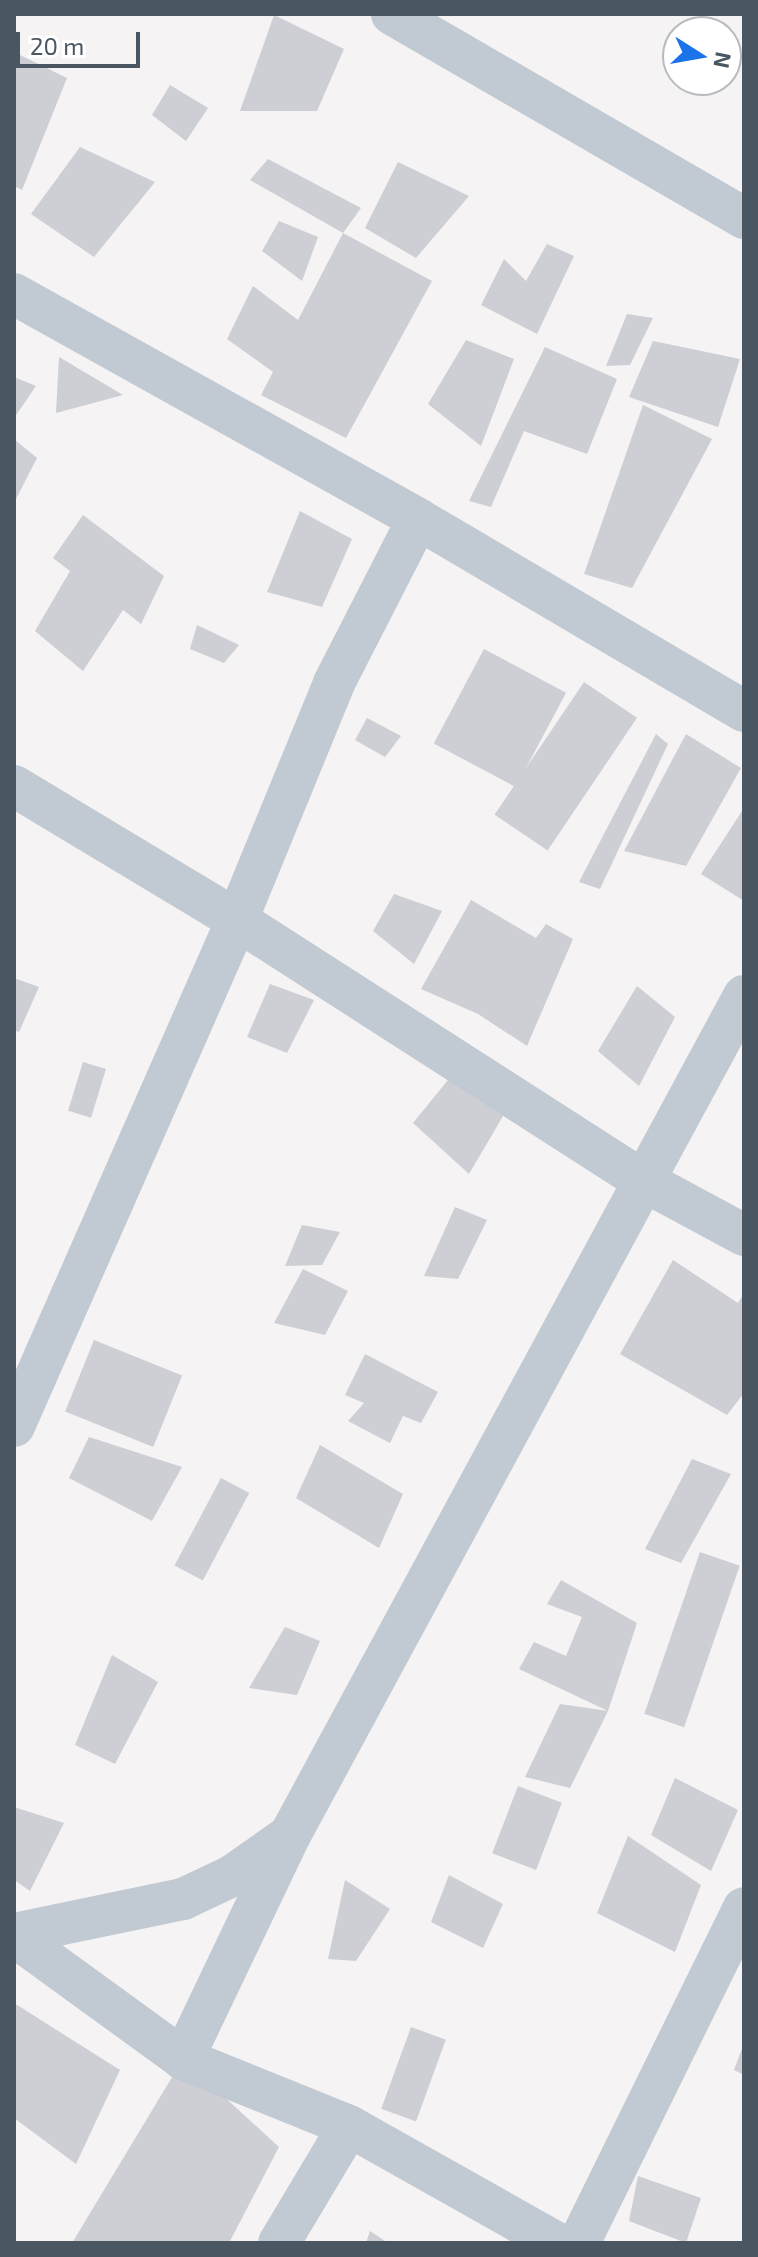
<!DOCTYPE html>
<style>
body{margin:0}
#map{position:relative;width:758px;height:2257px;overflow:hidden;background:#f5f3f3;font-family:"Exo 2",sans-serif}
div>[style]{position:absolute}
.building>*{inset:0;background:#cdcfd5;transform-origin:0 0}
.street>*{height:42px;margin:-21px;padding:0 21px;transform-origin:21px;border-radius:21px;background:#c1cad2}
span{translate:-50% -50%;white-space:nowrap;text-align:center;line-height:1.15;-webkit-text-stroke:6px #fff;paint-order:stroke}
.frame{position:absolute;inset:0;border:16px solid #4a5661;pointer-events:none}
.north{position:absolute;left:662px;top:16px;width:80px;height:80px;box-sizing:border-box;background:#fff;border:2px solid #b7bbc0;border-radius:50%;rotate:101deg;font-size:22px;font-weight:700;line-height:32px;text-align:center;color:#4a5661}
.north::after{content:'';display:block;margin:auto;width:28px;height:36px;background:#1a73e8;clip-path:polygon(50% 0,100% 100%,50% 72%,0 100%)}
.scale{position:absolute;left:16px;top:32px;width:124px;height:36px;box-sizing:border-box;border:4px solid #4a5661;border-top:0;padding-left:10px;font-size:24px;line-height:28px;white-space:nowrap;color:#4a5661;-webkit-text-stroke:6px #fff;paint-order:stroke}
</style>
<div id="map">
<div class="building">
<i style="clip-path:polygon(274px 15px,344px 49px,317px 111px,240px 111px)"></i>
<i style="clip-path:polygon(14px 52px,67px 78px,22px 190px,14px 186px)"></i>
<i style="clip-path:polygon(170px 85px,208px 108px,186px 141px,152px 115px)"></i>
<i style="clip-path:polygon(80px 147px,155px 182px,94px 257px,31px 214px)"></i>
<i style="clip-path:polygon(268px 159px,361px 208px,343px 233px,250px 180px)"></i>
<i style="clip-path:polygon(398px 162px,469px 196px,416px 258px,365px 228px)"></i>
<i style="clip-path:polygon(279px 221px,318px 237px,302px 281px,262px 251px)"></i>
<i style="clip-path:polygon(343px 233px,432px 281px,346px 438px,261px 395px,273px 372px,227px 339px,253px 286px,298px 320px)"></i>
<i style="clip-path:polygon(547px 244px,574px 256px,537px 334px,481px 305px,504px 259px,526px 281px)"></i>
<i style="clip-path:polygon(627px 314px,653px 318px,630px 365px,606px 366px)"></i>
<i style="clip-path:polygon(466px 340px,514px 359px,481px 446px,428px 404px)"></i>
<i style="clip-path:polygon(653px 341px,740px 359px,718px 427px,629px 397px)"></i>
<i style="clip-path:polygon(545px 347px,617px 379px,587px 454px,524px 431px,491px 507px,469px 501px)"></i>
<i style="clip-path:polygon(59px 357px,123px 395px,56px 413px)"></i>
<i style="clip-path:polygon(14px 377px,36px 386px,14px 418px)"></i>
<i style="clip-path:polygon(643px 405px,712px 439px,632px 588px,584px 574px)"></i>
<i style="clip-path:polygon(14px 439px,37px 458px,14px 503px)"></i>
<i style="clip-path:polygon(300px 511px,352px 539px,322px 607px,267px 592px)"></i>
<i style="clip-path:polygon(83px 515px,164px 576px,141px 624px,123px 610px,83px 671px,35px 631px,70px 571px,53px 558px)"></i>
<i style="clip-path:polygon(197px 625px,239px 645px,224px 663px,190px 649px)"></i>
<i style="left:484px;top:649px;width:93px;height:107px;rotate:28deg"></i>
<i style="left:584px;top:682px;width:64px;height:160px;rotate:34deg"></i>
<i style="clip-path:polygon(367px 718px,401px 736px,385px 757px,355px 740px)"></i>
<i style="clip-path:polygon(656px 734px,668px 744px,600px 889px,579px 882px)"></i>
<i style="clip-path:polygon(686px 734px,741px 768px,686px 866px,624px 851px)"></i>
<i style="clip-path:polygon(744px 808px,744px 901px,701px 874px)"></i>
<i style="clip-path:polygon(394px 894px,442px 911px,414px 964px,373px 931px)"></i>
<i style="clip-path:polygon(471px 900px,536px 938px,546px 924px,573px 939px,527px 1046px,478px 1014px,421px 989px)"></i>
<i style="clip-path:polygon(14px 978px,39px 987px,19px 1032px,14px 1030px)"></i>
<i style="clip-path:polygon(270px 984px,314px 1000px,287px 1053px,247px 1037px)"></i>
<i style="clip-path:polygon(637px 986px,675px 1017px,639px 1086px,598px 1051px)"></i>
<i style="left:83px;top:1062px;width:24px;height:51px;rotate:17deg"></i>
<i style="clip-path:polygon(452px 1075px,506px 1111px,469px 1174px,413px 1123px)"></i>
<i style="clip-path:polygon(455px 1207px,487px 1220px,458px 1279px,424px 1276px)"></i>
<i style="clip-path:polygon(302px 1225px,340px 1232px,322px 1265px,285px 1266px)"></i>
<i style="clip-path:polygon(673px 1260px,738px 1303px,744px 1293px,744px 1393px,727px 1415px,620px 1354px)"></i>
<i style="clip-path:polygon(303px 1269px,348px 1291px,325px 1335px,274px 1323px)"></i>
<i style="left:94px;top:1340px;width:95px;height:77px;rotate:22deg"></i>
<i style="clip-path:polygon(365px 1354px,438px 1392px,421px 1423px,403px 1416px,390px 1443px,348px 1421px,364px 1403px,345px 1395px)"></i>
<i style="clip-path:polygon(89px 1437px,182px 1467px,152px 1521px,69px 1478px)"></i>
<i style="clip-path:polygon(320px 1445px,403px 1494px,379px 1548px,296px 1498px)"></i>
<i style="clip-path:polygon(692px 1459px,731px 1474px,681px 1563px,645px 1549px)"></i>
<i style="left:221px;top:1478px;width:32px;height:99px;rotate:28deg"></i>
<i style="left:700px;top:1552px;width:42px;height:171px;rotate:19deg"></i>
<i style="clip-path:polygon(561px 1580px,637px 1623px,608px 1711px,570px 1788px,525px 1777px,560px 1704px,608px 1711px,519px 1669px,534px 1642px,566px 1656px,582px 1617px,547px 1604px)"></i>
<i style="clip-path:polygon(285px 1627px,320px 1641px,297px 1695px,249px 1688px)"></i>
<i style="clip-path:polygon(112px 1655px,158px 1682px,115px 1764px,75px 1745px)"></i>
<i style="clip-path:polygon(675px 1778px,738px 1810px,711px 1871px,651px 1835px)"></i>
<i style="left:518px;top:1786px;width:47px;height:72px;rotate:21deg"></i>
<i style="clip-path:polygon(14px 1807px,64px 1823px,30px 1891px,14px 1880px)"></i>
<i style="clip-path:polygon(628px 1836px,701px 1885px,675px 1952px,597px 1913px)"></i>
<i style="clip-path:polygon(449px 1875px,503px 1904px,483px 1948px,431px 1922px)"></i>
<i style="clip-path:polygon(345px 1880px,390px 1909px,356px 1961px,328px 1959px)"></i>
<i style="clip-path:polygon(14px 2003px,120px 2070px,76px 2164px,14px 2118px)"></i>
<i style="left:411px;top:2027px;width:37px;height:87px;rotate:20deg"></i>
<i style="clip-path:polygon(744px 2043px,744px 2075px,734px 2070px)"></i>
<i style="clip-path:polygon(183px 2059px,279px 2147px,229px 2243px,72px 2243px)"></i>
<i style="clip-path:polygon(638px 2176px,701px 2198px,686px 2243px,629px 2221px)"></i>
<i style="clip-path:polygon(370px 2231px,388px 2243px,366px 2243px)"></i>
</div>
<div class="street">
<i style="left:392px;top:14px;width:407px;rotate:30.1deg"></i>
<i style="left:14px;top:294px;width:462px;rotate:29.1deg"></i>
<i style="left:418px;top:519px;width:378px;rotate:30.5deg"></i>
<i style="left:14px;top:786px;width:260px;rotate:31deg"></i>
<i style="left:237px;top:920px;width:481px;rotate:32.7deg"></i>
<i style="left:642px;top:1180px;width:116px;rotate:28.3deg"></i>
<i style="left:14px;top:1426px;width:553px;rotate:-66.22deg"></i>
<i style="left:237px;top:920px;width:256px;rotate:-67.7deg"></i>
<i style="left:334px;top:683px;width:184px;rotate:-62.9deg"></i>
<i style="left:14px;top:1934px;width:173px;rotate:-11.7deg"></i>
<i style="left:183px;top:1899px;width:54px;rotate:-25.1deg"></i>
<i style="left:232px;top:1876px;width:66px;rotate:-35.1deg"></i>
<i style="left:14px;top:1936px;width:209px;rotate:36deg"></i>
<i style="left:183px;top:2059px;width:179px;rotate:22deg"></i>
<i style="left:349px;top:2126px;width:239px;rotate:29.4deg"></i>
<i style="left:183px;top:2059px;width:248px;rotate:-64.5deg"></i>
<i style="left:290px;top:1835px;width:954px;rotate:-61.58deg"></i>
<i style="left:279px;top:2243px;width:136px;rotate:-59.1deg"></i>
<i style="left:579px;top:2243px;width:373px;rotate:-63.8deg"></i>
</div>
<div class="frame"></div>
<div class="north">N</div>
<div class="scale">20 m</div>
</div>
